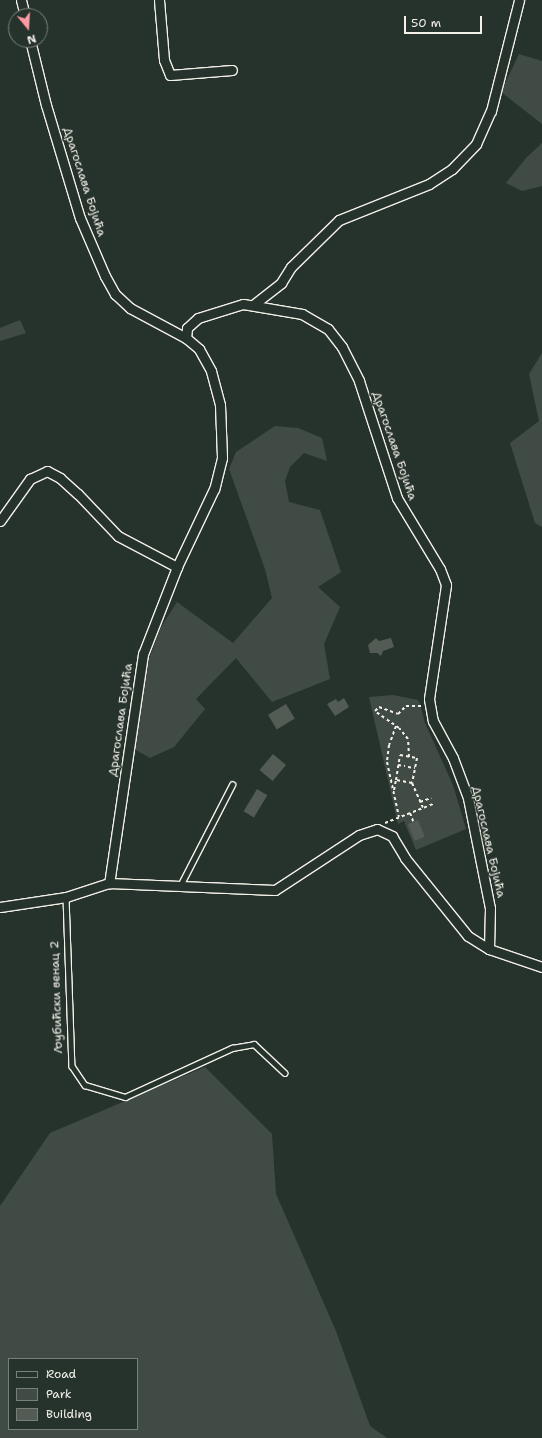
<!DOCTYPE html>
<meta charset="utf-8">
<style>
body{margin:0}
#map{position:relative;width:542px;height:1438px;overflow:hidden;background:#26332d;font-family:"Shantell Sans",sans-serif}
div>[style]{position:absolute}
.green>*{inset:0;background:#414b45}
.building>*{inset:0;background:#525c55;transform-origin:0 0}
.path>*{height:2px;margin-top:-1px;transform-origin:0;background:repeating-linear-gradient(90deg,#f4f1e8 0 3px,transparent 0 6px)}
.roads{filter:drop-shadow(1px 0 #f4f1e8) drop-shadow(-1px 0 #f4f1e8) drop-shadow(0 1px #f4f1e8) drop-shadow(0 -1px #f4f1e8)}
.lane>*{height:4.5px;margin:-2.25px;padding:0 2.25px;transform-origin:2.25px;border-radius:2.25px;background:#26332d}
.street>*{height:9px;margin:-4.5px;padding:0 4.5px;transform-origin:4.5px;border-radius:4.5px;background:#26332d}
span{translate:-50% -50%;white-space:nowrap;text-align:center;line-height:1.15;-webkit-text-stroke:3.5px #26332d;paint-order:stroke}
.street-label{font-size:12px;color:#f4f1e8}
.legend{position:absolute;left:8px;top:1358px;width:130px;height:72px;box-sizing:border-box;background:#26332d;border:1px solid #787f78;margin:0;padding:5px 7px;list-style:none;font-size:12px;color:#f4f1e8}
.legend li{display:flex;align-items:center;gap:8px;height:20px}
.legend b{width:20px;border:1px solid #787f78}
.north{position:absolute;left:8px;top:8px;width:40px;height:40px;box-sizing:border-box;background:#26332d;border:1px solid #787f78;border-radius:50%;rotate:162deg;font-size:11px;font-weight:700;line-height:16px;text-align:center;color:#f4f1e8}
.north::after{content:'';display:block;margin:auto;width:14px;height:18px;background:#ff9aa2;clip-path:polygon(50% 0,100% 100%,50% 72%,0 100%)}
.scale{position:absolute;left:404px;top:16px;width:78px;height:18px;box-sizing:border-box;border:2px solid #f4f1e8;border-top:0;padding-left:5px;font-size:12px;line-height:14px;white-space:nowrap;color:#f4f1e8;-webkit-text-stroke:3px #26332d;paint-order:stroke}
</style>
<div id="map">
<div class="green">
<i style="clip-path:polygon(519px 54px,542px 61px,542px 124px,501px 92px)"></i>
<i style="clip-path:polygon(542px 143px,542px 186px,522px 191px,506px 183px,526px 158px)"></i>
<i style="clip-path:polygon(20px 320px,26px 333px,0 341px,0 328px)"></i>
<i style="clip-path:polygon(542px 353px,542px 527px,535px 523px,510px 443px,539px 421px,529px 374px)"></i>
<i style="clip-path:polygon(275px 426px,298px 428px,322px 438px,327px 461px,304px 453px,290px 467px,285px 481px,289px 502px,320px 510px,341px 572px,318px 587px,340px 607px,324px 644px,330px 679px,272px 702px,236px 658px,196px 699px,205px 709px,174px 747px,150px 758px,134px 749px,149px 659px,161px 627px,177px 602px,233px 643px,272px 598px,265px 569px,229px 469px,236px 452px)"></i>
<i style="clip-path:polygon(393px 695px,418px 700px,420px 704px,425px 723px,453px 785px,466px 829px,416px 850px,404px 821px,398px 824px,369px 697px)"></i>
<i style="clip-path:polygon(evenodd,205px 1067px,272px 1134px,276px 1194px,336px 1331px,370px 1426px,387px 1438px,0 1438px,0 1206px,50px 1133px,205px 1067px,9px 1359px,137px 1359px,137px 1429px,9px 1429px,9px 1359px)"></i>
</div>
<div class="building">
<i style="clip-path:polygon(376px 638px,379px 641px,391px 638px,394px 647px,383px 651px,381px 656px,377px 653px,370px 653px,368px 645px)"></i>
<i style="clip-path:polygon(344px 698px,349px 707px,335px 716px,327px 704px,336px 699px,338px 702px)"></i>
<i style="left:286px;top:704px;width:17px;height:21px;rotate:59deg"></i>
<i style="left:273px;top:754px;width:17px;height:21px;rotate:40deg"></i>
<i style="left:257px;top:789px;width:12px;height:26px;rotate:31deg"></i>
<i style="left:418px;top:820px;width:18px;height:11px;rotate:68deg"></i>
</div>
<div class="path">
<i style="left:396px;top:726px;width:20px;rotate:110deg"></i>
<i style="left:389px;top:745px;width:17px;rotate:97deg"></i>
<i style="left:387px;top:762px;width:56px;rotate:77.7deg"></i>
<i style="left:409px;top:757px;width:18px;rotate:-93deg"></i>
<i style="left:408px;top:739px;width:14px;rotate:-129deg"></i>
<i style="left:399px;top:728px;width:29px;rotate:-145deg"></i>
<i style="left:375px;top:711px;width:6px;rotate:-45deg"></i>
<i style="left:379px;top:707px;width:20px;rotate:20deg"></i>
<i style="left:398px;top:714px;width:11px;rotate:-45deg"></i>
<i style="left:406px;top:706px;width:15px"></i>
<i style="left:398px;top:765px;width:7px;rotate:8deg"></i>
<i style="left:408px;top:767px;width:7px;rotate:8deg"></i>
<i style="left:412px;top:783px;width:16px;rotate:-169deg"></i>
<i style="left:396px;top:780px;width:25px;rotate:-81deg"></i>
<i style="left:400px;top:755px;width:17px;rotate:10deg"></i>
<i style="left:417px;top:758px;width:25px;rotate:101deg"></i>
<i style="left:412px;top:783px;width:27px;rotate:66deg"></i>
<i style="left:394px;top:790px;width:10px;rotate:-79deg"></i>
<i style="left:420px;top:802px;width:12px;rotate:-20deg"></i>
<i style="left:410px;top:813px;width:9px;rotate:69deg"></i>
<i style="left:385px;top:823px;width:52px;rotate:-21.6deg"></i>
</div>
<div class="roads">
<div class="lane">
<i style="left:180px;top:886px;width:114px;rotate:-62.8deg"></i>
<i style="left:66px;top:897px;width:169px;rotate:88deg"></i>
<i style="left:72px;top:1066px;width:23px;rotate:56deg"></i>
<i style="left:85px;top:1085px;width:42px;rotate:16.7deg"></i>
<i style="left:125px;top:1097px;width:118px;rotate:-24.6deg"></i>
<i style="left:232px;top:1048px;width:22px;rotate:-10deg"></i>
<i style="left:254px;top:1044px;width:42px;rotate:43.1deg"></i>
</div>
<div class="street">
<i style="left:21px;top:0;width:16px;rotate:76deg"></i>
<i style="left:159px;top:0;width:60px;rotate:85.2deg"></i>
<i style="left:164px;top:60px;width:16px;rotate:68deg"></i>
<i style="left:170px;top:75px;width:62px;rotate:-4.6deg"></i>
<i style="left:30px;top:40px;width:67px;rotate:76.2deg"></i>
<i style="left:46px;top:105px;width:118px;rotate:73.3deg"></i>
<i style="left:80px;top:218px;width:63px;rotate:66.7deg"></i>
<i style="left:105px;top:276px;width:21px;rotate:61deg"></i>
<i style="left:115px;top:294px;width:21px;rotate:43deg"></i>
<i style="left:130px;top:308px;width:64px;rotate:28.2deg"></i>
<i style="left:186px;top:338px;width:17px;rotate:40deg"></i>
<i style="left:199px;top:349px;width:25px;rotate:61deg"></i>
<i style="left:211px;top:371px;width:35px;rotate:75deg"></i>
<i style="left:220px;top:405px;width:53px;rotate:87.8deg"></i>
<i style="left:222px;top:458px;width:32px;rotate:104deg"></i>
<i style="left:214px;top:489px;width:86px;rotate:115.4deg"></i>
<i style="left:177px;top:567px;width:93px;rotate:111.3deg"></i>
<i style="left:143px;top:654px;width:232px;rotate:98.4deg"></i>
<i style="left:253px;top:305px;width:36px;rotate:-38deg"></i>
<i style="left:281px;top:283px;width:19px;rotate:-58deg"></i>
<i style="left:291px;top:267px;width:67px;rotate:-44.4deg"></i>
<i style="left:339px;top:220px;width:97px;rotate:-21.8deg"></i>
<i style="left:429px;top:184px;width:27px;rotate:-33deg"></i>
<i style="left:452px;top:169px;width:35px;rotate:-46deg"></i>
<i style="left:476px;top:144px;width:36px;rotate:-66deg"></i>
<i style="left:491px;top:111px;width:114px;rotate:-75.8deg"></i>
<i style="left:186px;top:338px;width:10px;rotate:-84deg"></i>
<i style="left:187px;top:328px;width:15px;rotate:-42deg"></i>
<i style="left:198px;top:318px;width:47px;rotate:-17.3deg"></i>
<i style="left:243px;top:304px;width:60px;rotate:9.6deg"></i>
<i style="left:302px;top:314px;width:30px;rotate:30deg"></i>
<i style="left:328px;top:329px;width:23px;rotate:52deg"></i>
<i style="left:342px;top:347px;width:38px;rotate:63deg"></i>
<i style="left:359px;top:381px;width:123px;rotate:72deg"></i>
<i style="left:397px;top:498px;width:83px;rotate:58.8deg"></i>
<i style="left:440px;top:569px;width:17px;rotate:69deg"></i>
<i style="left:446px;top:585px;width:115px;rotate:98.5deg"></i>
<i style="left:429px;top:699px;width:22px;rotate:80deg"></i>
<i style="left:433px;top:721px;width:42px;rotate:61.6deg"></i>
<i style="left:453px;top:758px;width:43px;rotate:69.4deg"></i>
<i style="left:468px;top:798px;width:112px;rotate:78.7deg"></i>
<i style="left:490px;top:908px;width:41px;rotate:91.4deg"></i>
<i style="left:0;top:521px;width:52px;rotate:-54.5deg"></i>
<i style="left:30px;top:479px;width:19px;rotate:-25deg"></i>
<i style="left:47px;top:471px;width:15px;rotate:28deg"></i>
<i style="left:60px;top:478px;width:24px;rotate:42deg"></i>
<i style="left:78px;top:494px;width:58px;rotate:46.4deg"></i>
<i style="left:118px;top:536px;width:67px;rotate:27.7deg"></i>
<i style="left:0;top:907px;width:67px;rotate:-8.6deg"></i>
<i style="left:66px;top:897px;width:45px;rotate:-18deg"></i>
<i style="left:109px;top:883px;width:166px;rotate:2.4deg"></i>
<i style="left:275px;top:890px;width:100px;rotate:-33.2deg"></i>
<i style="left:359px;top:835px;width:19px;rotate:-18deg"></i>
<i style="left:377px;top:829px;width:17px;rotate:25deg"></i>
<i style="left:392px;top:836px;width:26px;rotate:59deg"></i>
<i style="left:405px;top:858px;width:100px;rotate:51.1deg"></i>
<i style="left:468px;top:936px;width:25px;rotate:32deg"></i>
<i style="left:489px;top:949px;width:56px;rotate:18.8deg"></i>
</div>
</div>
<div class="street-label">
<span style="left:84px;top:182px;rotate:72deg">Драгослава Бојића</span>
<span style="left:394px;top:446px;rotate:71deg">Драгослава Бојића</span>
<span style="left:121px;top:720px;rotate:-82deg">Драгослава Бојића</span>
<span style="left:488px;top:842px;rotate:77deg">Драгослава Бојића</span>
<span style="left:57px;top:997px;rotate:-92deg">Љубићски венац 2</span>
</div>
<ul class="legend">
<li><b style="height:5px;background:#26332d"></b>Road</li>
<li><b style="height:11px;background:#414b45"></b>Park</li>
<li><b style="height:11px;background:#525c55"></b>Building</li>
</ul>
<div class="north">N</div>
<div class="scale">50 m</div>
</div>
